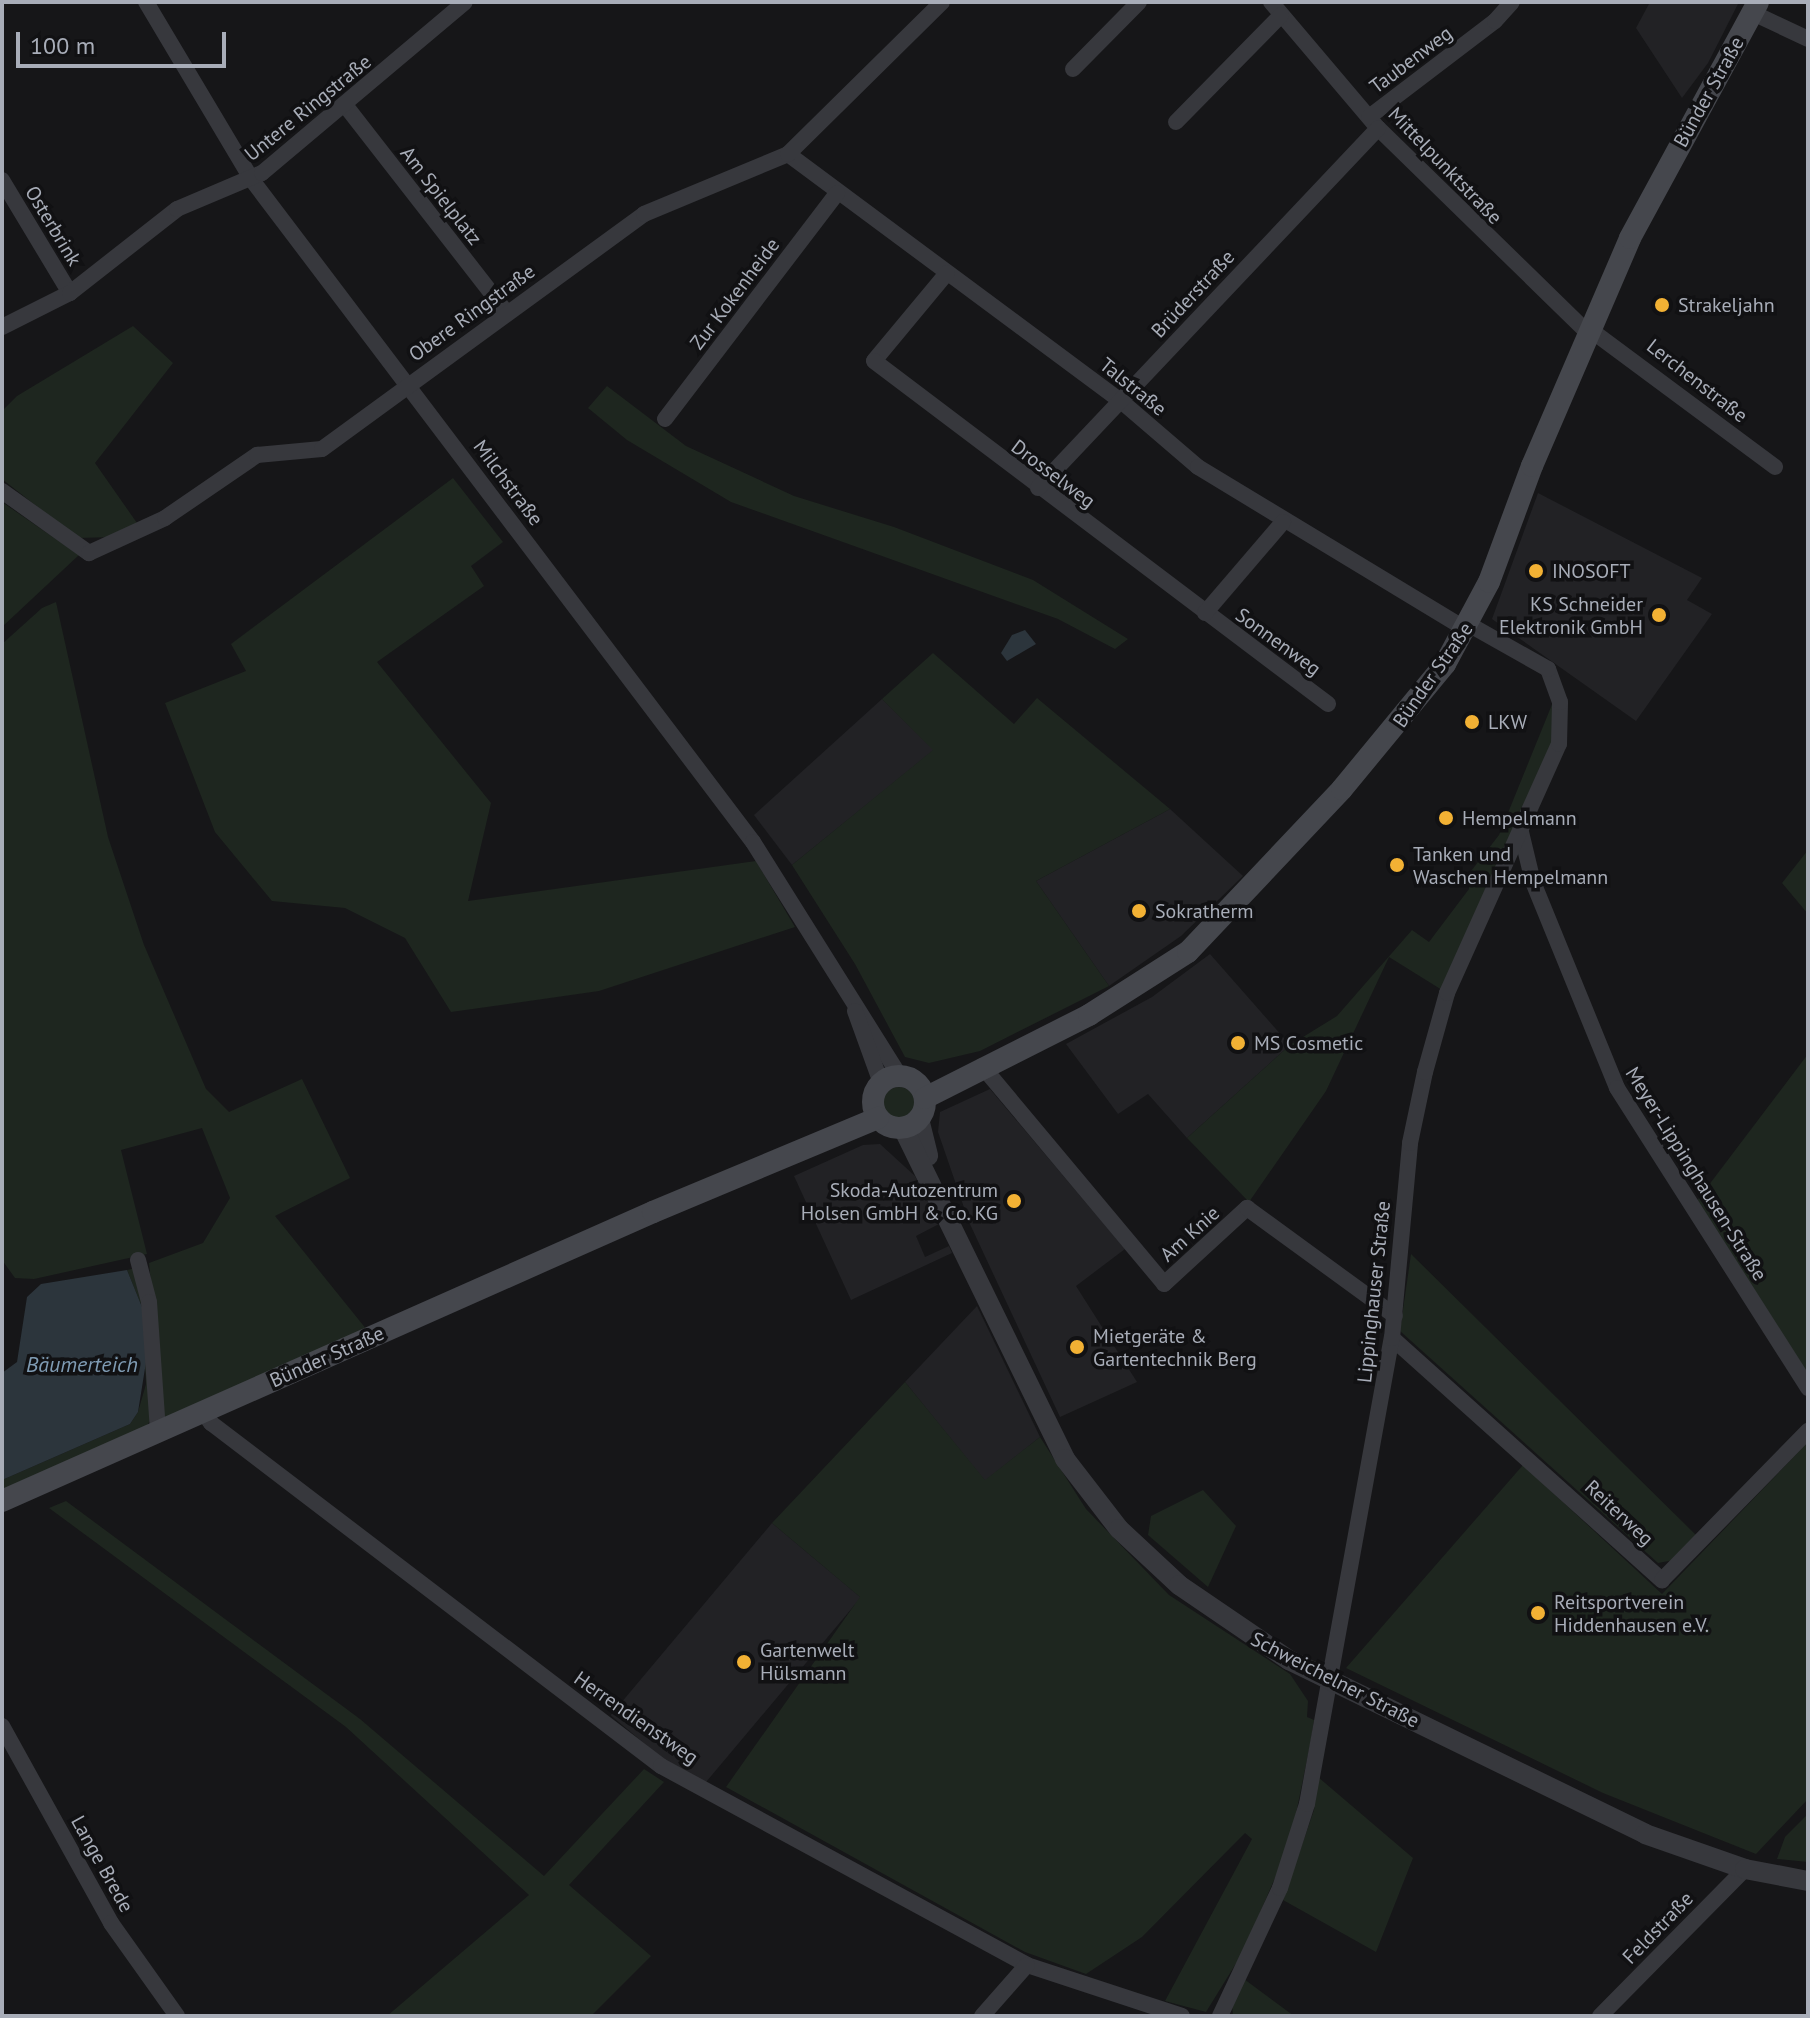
<!DOCTYPE html>
<meta charset="utf-8">
<style>
body{margin:0}
#map{position:relative;width:1810px;height:2018px;overflow:hidden;background:#161618;font-family:"PT Sans",sans-serif}
div>[style]{position:absolute}
.built>*{inset:0;background:#222225;transform-origin:0 0}
.green>*{inset:0;background:#1e261f}
.round{border-radius:50%}
.water>*{inset:0;background:#2c353c}
.minor>*{height:16px;margin:-8px;padding:0 8px;transform-origin:8px;border-radius:8px;background:#37383d}
.tertiary>*{height:20px;margin:-10px;padding:0 10px;transform-origin:10px;border-radius:10px;background:#37383d}
.secondary>*{height:22px;margin:-11px;padding:0 11px;transform-origin:11px;border-radius:11px;background:#45474d}
.secondary>.ring{margin:-11px;padding:0;box-sizing:content-box;background:none;border:22px solid #45474d;border-radius:50%}
.dots>*{width:22px;height:22px;translate:-50% -50%;box-sizing:border-box;border:4px solid #111113;border-radius:50%}
span{translate:-50% -50%;white-space:nowrap;text-align:center;line-height:1.15;-webkit-text-stroke:7px #111113;paint-order:stroke}
.street-label{font-size:20px;color:#a8adb8}
.poi-label{font-size:20px;color:#a8adb8}
.left{translate:0 -50%;text-align:left}
.right{translate:-100% -50%;text-align:right}
.water-label{font-size:22px;color:#7f9bb3;font-style:italic}
.frame{position:absolute;inset:0;border:4px solid #a8adb8;pointer-events:none}
.scale{position:absolute;left:16px;top:32px;width:210px;height:36px;box-sizing:border-box;border:4px solid #a8adb8;border-top:0;padding-left:10px;font-size:24px;line-height:28px;white-space:nowrap;color:#a8adb8;-webkit-text-stroke:6px #111113;paint-order:stroke}
</style>
<div id="map">
<div class="built">
<i style="clip-path:polygon(1650px 2px,1739px 2px,1708px 63px,1682px 98px,1636px 28px)"></i>
<i style="clip-path:polygon(1538px 493px,1702px 578px,1687px 600px,1712px 614px,1636px 721px,1492px 619px)"></i>
<i style="clip-path:polygon(882px 699px,934px 750px,792px 865px,754px 815px)"></i>
<i style="clip-path:polygon(1170px 809px,1243px 876px,1181px 936px,1109px 986px,1036px 881px)"></i>
<i style="clip-path:polygon(1210px 954px,1290px 1045px,1187px 1138px,1148px 1094px,1118px 1114px,1066px 1044px,1152px 997px)"></i>
<i style="clip-path:polygon(990px 1089px,1125px 1249px,1076px 1286px,1137px 1382px,1060px 1417px,969px 1222px,938px 1132px,940px 1112px)"></i>
<i style="clip-path:polygon(880px 1144px,915px 1176px,939px 1224px,916px 1236px,925px 1257px,949px 1246px,952px 1253px,851px 1300px,794px 1176px,863px 1145px)"></i>
<i style="clip-path:polygon(977px 1306px,1040px 1437px,985px 1481px,905px 1382px)"></i>
<i style="left:772px;top:1523px;width:116px;height:251px;rotate:40deg"></i>
</div>
<div class="green">
<i style="clip-path:polygon(133px 326px,173px 363px,95px 463px,137px 523px,115px 537px,77px 538px,2px 479px,2px 411px,17px 396px)"></i>
<i style="clip-path:polygon(607px 386px,686px 446px,794px 496px,894px 527px,1033px 580px,1128px 639px,1115px 649px,1058px 619px,731px 502px,627px 440px,588px 408px)"></i>
<i style="clip-path:polygon(453px 478px,503px 542px,471px 566px,484px 586px,377px 662px,491px 803px,468px 901px,756px 861px,795px 927px,599px 991px,451px 1012px,405px 938px,345px 908px,272px 901px,215px 832px,165px 703px,246px 671px,231px 644px)"></i>
<i style="clip-path:polygon(2px 502px,79px 555px,2px 627px)"></i>
<i style="clip-path:polygon(56px 602px,108px 837px,144px 945px,206px 1089px,229px 1112px,302px 1079px,350px 1178px,275px 1216px,367px 1330px,164px 1419px,149px 1263px,203px 1243px,230px 1198px,202px 1128px,121px 1150px,147px 1254px,34px 1279px,15px 1278px,2px 1260px,2px 644px,42px 608px)"></i>
<i style="clip-path:polygon(933px 653px,1014px 724px,1037px 698px,1170px 809px,1036px 881px,1109px 986px,980px 1051px,929px 1063px,905px 1057px,855px 964px,792px 865px,933px 750px,882px 699px)"></i>
<i style="clip-path:polygon(1553px 702px,1552px 748px,1442px 990px,1389px 957px,1326px 1091px,1249px 1202px,1187px 1138px,1290px 1045px,1337px 1016px,1412px 930px,1429px 942px,1469px 889px,1468px 875px,1499px 835px)"></i>
<i style="clip-path:polygon(1808px 850px,1808px 914px,1782px 883px)"></i>
<i style="clip-path:polygon(1808px 1054px,1808px 1378px,1696px 1202px)"></i>
<i class="round" style="left:883px;top:1087px;width:32px;height:32px"></i>
<i style="clip-path:polygon(1411px 1254px,1698px 1537px,1674px 1560px,1658px 1563px,1400px 1331px)"></i>
<i style="clip-path:polygon(136px 1268px,146px 1306px,152px 1418px,146px 1427px,2px 1491px,2px 1480px,130px 1424px,138px 1412px,146px 1384px,142px 1307px,127px 1270px)"></i>
<i style="clip-path:polygon(905px 1382px,985px 1480px,1040px 1437px,1086px 1509px,1169px 1595px,1290px 1674px,1308px 1701px,1307px 1717px,1314px 1720px,1311px 1740px,1290px 1843px,1243px 1952px,1206px 2012px,1165px 2001px,1252px 1839px,1245px 1833px,1142px 1937px,1086px 1974px,1025px 1952px,726px 1787px,860px 1597px,772px 1523px)"></i>
<i style="clip-path:polygon(1808px 1442px,1808px 1799px,1756px 1854px,1603px 1793px,1346px 1668px,1523px 1465px,1662px 1594px)"></i>
<i style="clip-path:polygon(1203px 1490px,1236px 1526px,1208px 1587px,1148px 1535px,1151px 1516px)"></i>
<i style="clip-path:polygon(66px 1501px,360px 1719px,544px 1876px,644px 1769px,664px 1782px,569px 1885px,651px 1956px,591px 2016px,387px 2016px,529px 1895px,346px 1727px,49px 1508px)"></i>
<i style="clip-path:polygon(1318px 1777px,1413px 1858px,1376px 1952px,1283px 1900px,1314px 1810px)"></i>
<i style="clip-path:polygon(1808px 1814px,1808px 1862px,1777px 1859px,1785px 1837px)"></i>
<i style="clip-path:polygon(1244px 1979px,1294px 2016px,1233px 2016px,1232px 2004px)"></i>
</div>
<div class="water">
<i style="clip-path:polygon(1025px 630px,1036px 644px,1007px 661px,1001px 653px,1012px 635px)"></i>
<i style="clip-path:polygon(127px 1270px,142px 1307px,147px 1356px,138px 1412px,130px 1424px,2px 1480px,2px 1373px,17px 1362px,27px 1297px,41px 1284px)"></i>
</div>
<div class="minor">
<i style="left:146px;top:2px;width:207px;rotate:59.2deg"></i>
<i style="left:252px;top:180px;width:830px;rotate:52.88deg"></i>
<i style="left:753px;top:842px;width:275px;rotate:57.9deg"></i>
<i style="left:1271px;top:2px;width:165px;rotate:49.7deg"></i>
<i style="left:1378px;top:128px;width:296px;rotate:44.3deg"></i>
<i style="left:1753px;top:13px;width:61px;rotate:25.3deg"></i>
<i style="left:1073px;top:69px;width:94px;rotate:-45.4deg"></i>
<i style="left:345px;top:105px;width:262px;rotate:52.1deg"></i>
<i style="left:1369px;top:117px;width:158px;rotate:-37.3deg"></i>
<i style="left:1495px;top:21px;width:25px;rotate:-48deg"></i>
<i style="left:1176px;top:122px;width:150px;rotate:-45.5deg"></i>
<i style="left:788px;top:154px;width:415px;rotate:36.6deg"></i>
<i style="left:1121px;top:401px;width:101px;rotate:40.6deg"></i>
<i style="left:1198px;top:467px;width:315px;rotate:31.2deg"></i>
<i style="left:2px;top:180px;width:132px;rotate:59deg"></i>
<i style="left:947px;top:273px;width:114px;rotate:129.7deg"></i>
<i style="left:874px;top:361px;width:569px;rotate:37.07deg"></i>
<i style="left:2px;top:327px;width:76px;rotate:-26.6deg"></i>
<i style="left:70px;top:293px;width:136px;rotate:-38.1deg"></i>
<i style="left:177px;top:209px;width:92px;rotate:-23deg"></i>
<i style="left:262px;top:173px;width:265px;rotate:-40.1deg"></i>
<i style="left:1592px;top:331px;width:228px;rotate:36.6deg"></i>
<i style="left:665px;top:419px;width:284px;rotate:-52.7deg"></i>
<i style="left:1038px;top:488px;width:495px;rotate:-46.6deg"></i>
<i style="left:2px;top:491px;width:107px;rotate:35.5deg"></i>
<i style="left:89px;top:553px;width:84px;rotate:-24.7deg"></i>
<i style="left:165px;top:518px;width:112px;rotate:-34.4deg"></i>
<i style="left:257px;top:455px;width:65px;rotate:-5.3deg"></i>
<i style="left:322px;top:449px;width:399px;rotate:-36.1deg"></i>
<i style="left:644px;top:214px;width:156px;rotate:-22.6deg"></i>
<i style="left:788px;top:154px;width:216px;rotate:-44.6deg"></i>
<i style="left:1205px;top:613px;width:120px;rotate:-49.4deg"></i>
<i style="left:1521px;top:832px;width:51px;rotate:76.5deg"></i>
<i style="left:1533px;top:882px;width:222px;rotate:67.8deg"></i>
<i style="left:1617px;top:1088px;width:356px;rotate:57.5deg"></i>
<i style="left:855px;top:1011px;width:77px;rotate:70.1deg"></i>
<i style="left:982px;top:1066px;width:284px;rotate:50.1deg"></i>
<i style="left:1164px;top:1284px;width:113px;rotate:-42.5deg"></i>
<i style="left:1247px;top:1208px;width:183px;rotate:36.1deg"></i>
<i style="left:138px;top:1260px;width:43px;rotate:75.3deg"></i>
<i style="left:149px;top:1302px;width:130px;rotate:86deg"></i>
<i style="left:1392px;top:1338px;width:363px;rotate:41.9deg"></i>
<i style="left:1662px;top:1580px;width:209px;rotate:-45.6deg"></i>
<i style="left:203px;top:1412px;width:14px;rotate:54deg"></i>
<i style="left:211px;top:1423px;width:566px;rotate:37.32deg"></i>
<i style="left:661px;top:1766px;width:417px;rotate:28.5deg"></i>
<i style="left:1027px;top:1965px;width:163px;rotate:18.2deg"></i>
<i style="left:2px;top:1726px;width:225px;rotate:61deg"></i>
<i style="left:111px;top:1923px;width:114px;rotate:54.6deg"></i>
<i style="left:982px;top:2016px;width:68px;rotate:-48.6deg"></i>
<i style="left:1220px;top:2016px;width:141px;rotate:-64.9deg"></i>
<i style="left:1280px;top:1888px;width:88px;rotate:-72.2deg"></i>
<i style="left:1307px;top:1804px;width:474px;rotate:-79.7deg"></i>
<i style="left:1392px;top:1338px;width:196px;rotate:-84.7deg"></i>
<i style="left:1410px;top:1143px;width:73px;rotate:-78.1deg"></i>
<i style="left:1425px;top:1072px;width:82px;rotate:-74.4deg"></i>
<i style="left:1447px;top:993px;width:273px;rotate:-65.8deg"></i>
<i style="left:1559px;top:744px;width:42px;rotate:-88.6deg"></i>
<i style="left:1560px;top:702px;width:35px;rotate:-110deg"></i>
<i style="left:1548px;top:669px;width:90px;rotate:-150.6deg"></i>
<i style="left:1600px;top:2016px;width:206px;rotate:-45.4deg"></i>
</div>
<div class="tertiary">
<i style="left:919px;top:1119px;width:38px;rotate:76deg"></i>
<i style="left:903px;top:1128px;width:369px;rotate:63.9deg"></i>
<i style="left:1065px;top:1459px;width:88px;rotate:52.4deg"></i>
<i style="left:1119px;top:1529px;width:82px;rotate:43deg"></i>
<i style="left:1179px;top:1585px;width:133px;rotate:34.3deg"></i>
<i style="left:1289px;top:1660px;width:396px;rotate:26deg"></i>
<i style="left:1645px;top:1834px;width:106px;rotate:19.3deg"></i>
<i style="left:1745px;top:1869px;width:64px;rotate:10.8deg"></i>
</div>
<div class="secondary">
<i class="ring" style="left:873px;top:1076px;width:30px;height:30px"></i>
<i style="left:925px;top:1098px;width:184px;rotate:-26.8deg"></i>
<i style="left:1089px;top:1015px;width:117px;rotate:-32.5deg"></i>
<i style="left:1188px;top:952px;width:224px;rotate:-46.6deg"></i>
<i style="left:1342px;top:789px;width:162px;rotate:-50.5deg"></i>
<i style="left:1445px;top:664px;width:93px;rotate:-61.8deg"></i>
<i style="left:1489px;top:582px;width:124px;rotate:-69.7deg"></i>
<i style="left:1532px;top:466px;width:248px;rotate:-66.7deg"></i>
<i style="left:1630px;top:238px;width:268px;rotate:-61.5deg"></i>
<i style="left:2px;top:1501px;width:712px;rotate:-23.94deg"></i>
<i style="left:653px;top:1212px;width:244px;rotate:-22.7deg"></i>
</div>
<div class="dots">
<i style="left:1662px;top:305px;background:#f2b134"></i>
<i style="left:1536px;top:571px;background:#f2b134"></i>
<i style="left:1659px;top:615px;background:#f2b134"></i>
<i style="left:1472px;top:722px;background:#f2b134"></i>
<i style="left:1446px;top:818px;background:#f2b134"></i>
<i style="left:1397px;top:865px;background:#f2b134"></i>
<i style="left:1139px;top:911px;background:#f2b134"></i>
<i style="left:1238px;top:1043px;background:#f2b134"></i>
<i style="left:1014px;top:1201px;background:#f2b134"></i>
<i style="left:1077px;top:1347px;background:#f2b134"></i>
<i style="left:1538px;top:1613px;background:#f2b134"></i>
<i style="left:744px;top:1662px;background:#f2b134"></i>
</div>
<div class="street-label">
<span style="left:1411px;top:60px;rotate:-37deg">Taubenweg</span>
<span style="left:1709px;top:92px;rotate:-61deg">Bünder Straße</span>
<span style="left:308px;top:108px;rotate:-39deg">Untere Ringstraße</span>
<span style="left:1445px;top:166px;rotate:46deg">Mittelpunktstraße</span>
<span style="left:441px;top:196px;rotate:52deg">Am Spielplatz</span>
<span style="left:53px;top:226px;rotate:59deg">Osterbrink</span>
<span style="left:735px;top:294px;rotate:-53deg">Zur Kokenheide</span>
<span style="left:1193px;top:294px;rotate:-47deg">Brüderstraße</span>
<span style="left:472px;top:313px;rotate:-36deg">Obere Ringstraße</span>
<span style="left:1697px;top:381px;rotate:38deg">Lerchenstraße</span>
<span style="left:1133px;top:387px;rotate:39deg">Talstraße</span>
<span style="left:1053px;top:474px;rotate:37deg">Drosselweg</span>
<span style="left:508px;top:483px;rotate:53deg">Milchstraße</span>
<span style="left:1278px;top:642px;rotate:36deg">Sonnenweg</span>
<span style="left:1433px;top:675px;rotate:-55deg">Bünder Straße</span>
<span style="left:1696px;top:1174px;rotate:58deg">Meyer-Lippinghausen-Straße</span>
<span style="left:1190px;top:1234px;rotate:-42deg">Am Knie</span>
<span style="left:1374px;top:1292px;rotate:-84deg">Lippinghauser Straße</span>
<span style="left:327px;top:1357px;rotate:-24deg">Bünder Straße</span>
<span style="left:1619px;top:1513px;rotate:43deg">Reiterweg</span>
<span style="left:1335px;top:1680px;rotate:27deg">Schweichelner Straße</span>
<span style="left:636px;top:1718px;rotate:35deg">Herrendienstweg</span>
<span style="left:102px;top:1864px;rotate:61deg">Lange Brede</span>
<span style="left:1658px;top:1928px;rotate:-46deg">Feldstraße</span>
</div>
<div class="poi-label">
<span class="left" style="left:1678px;top:305px">Strakeljahn</span>
<span class="left" style="left:1552px;top:571px">INOSOFT</span>
<span class="right" style="left:1643px;top:616px">KS Schneider<br>Elektronik GmbH</span>
<span class="left" style="left:1488px;top:722px">LKW</span>
<span class="left" style="left:1462px;top:818px">Hempelmann</span>
<span class="left" style="left:1413px;top:866px">Tanken und<br>Waschen Hempelmann</span>
<span class="left" style="left:1155px;top:911px">Sokratherm</span>
<span class="left" style="left:1254px;top:1043px">MS Cosmetic</span>
<span class="right" style="left:998px;top:1202px">Skoda-Autozentrum<br>Holsen GmbH &amp; Co. KG</span>
<span class="left" style="left:1093px;top:1348px">Mietgeräte &amp;<br>Gartentechnik Berg</span>
<span class="left" style="left:1554px;top:1614px">Reitsportverein<br>Hiddenhausen e.V.</span>
<span class="left" style="left:760px;top:1662px">Gartenwelt<br>Hülsmann</span>
</div>
<div class="water-label">
<span style="left:82px;top:1365px">Bäumerteich</span>
</div>
<div class="frame"></div>
<div class="scale">100 m</div>
</div>
